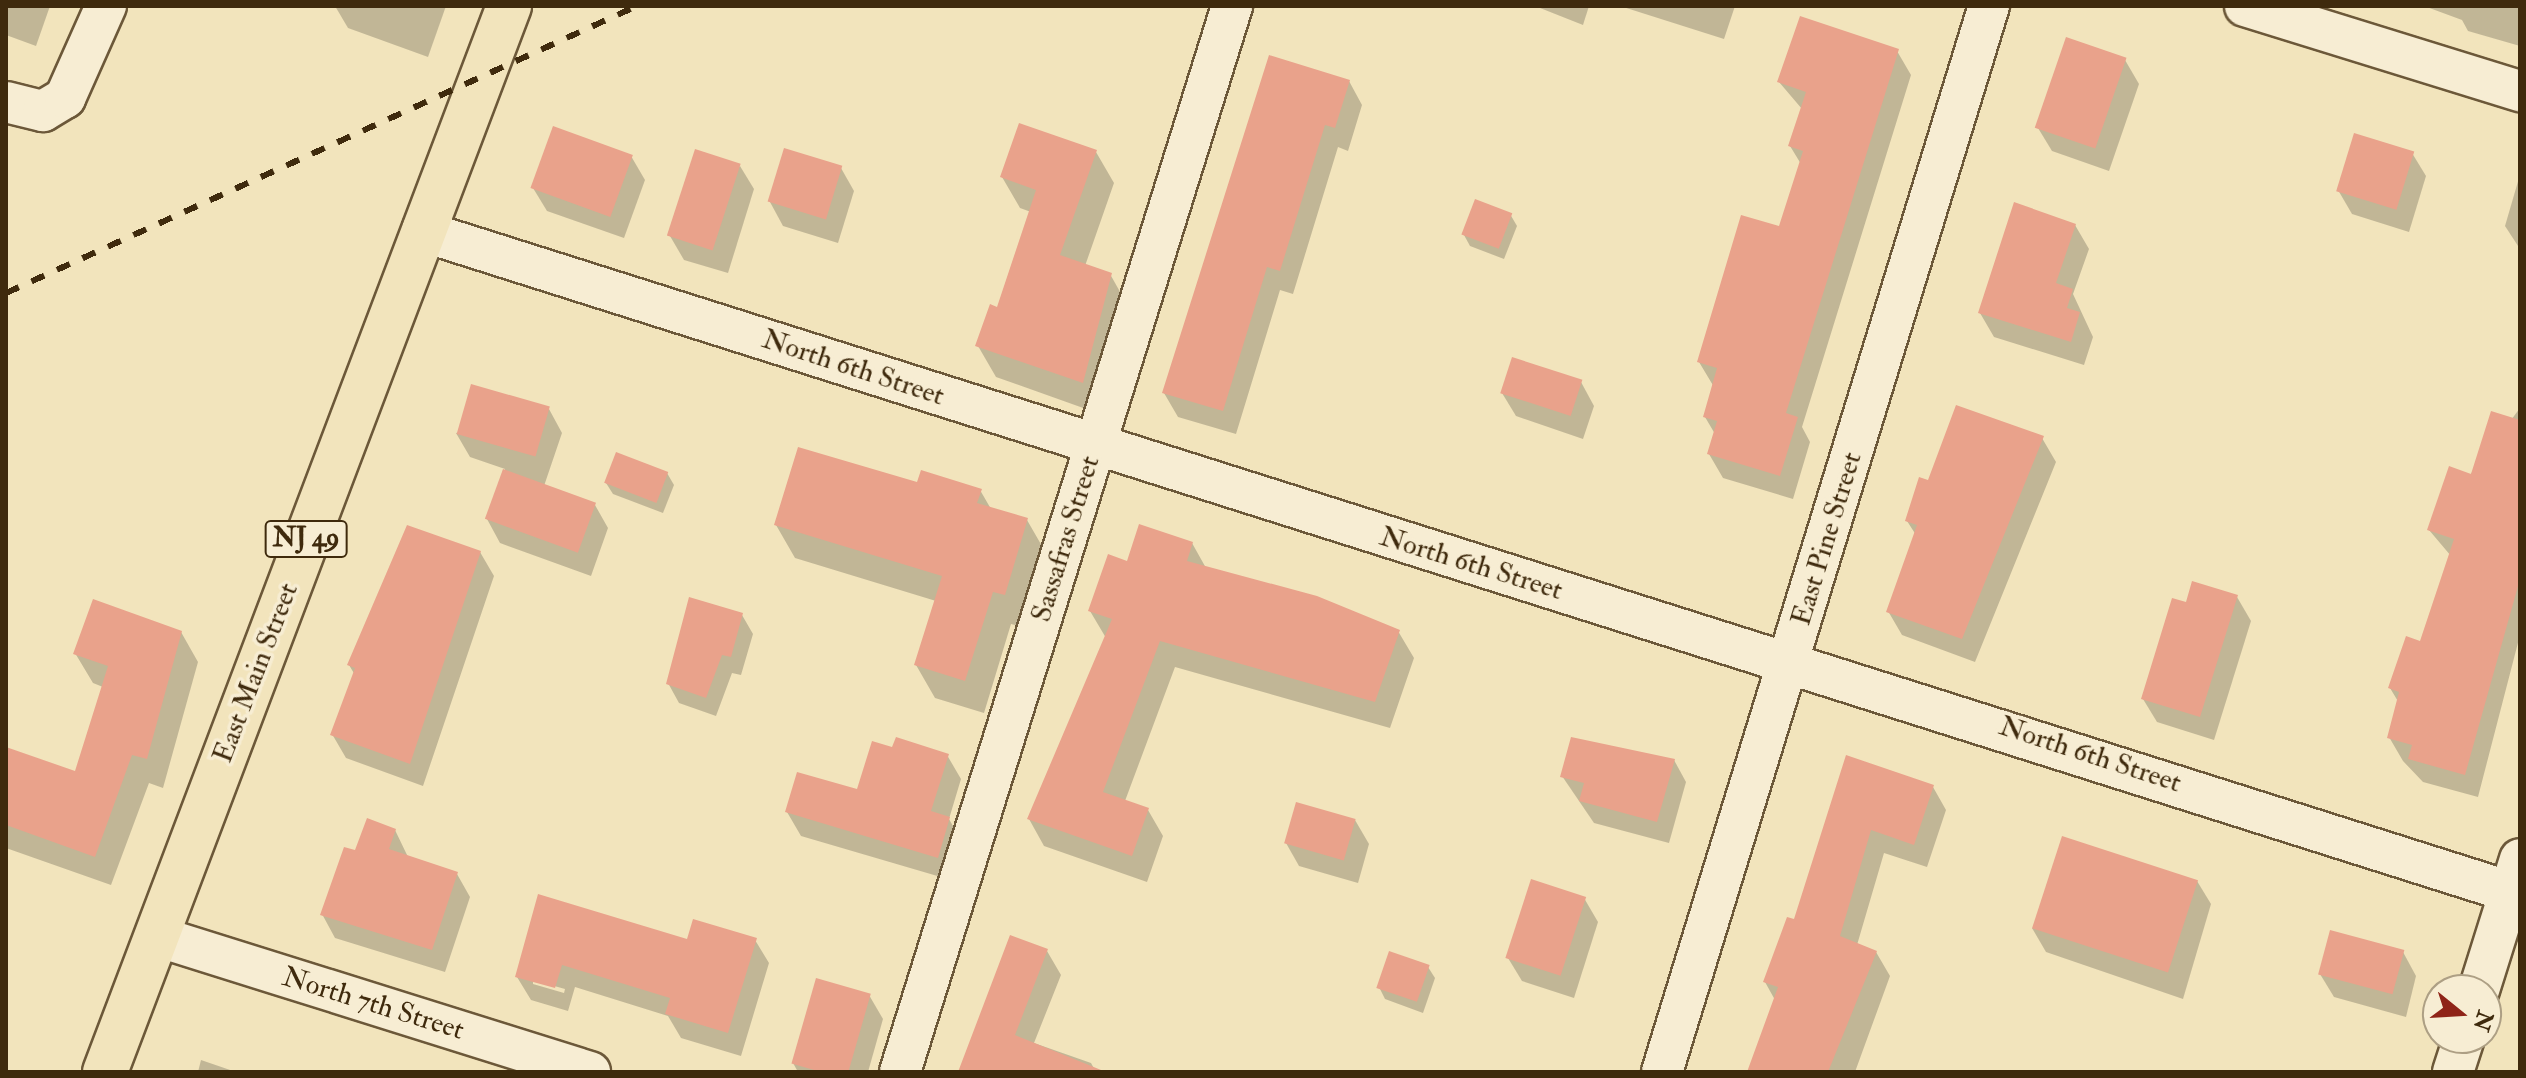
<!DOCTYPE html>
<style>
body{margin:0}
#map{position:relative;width:2526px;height:1078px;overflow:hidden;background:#f2e4bc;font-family:"IM FELL Double Pica",serif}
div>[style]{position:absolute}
.shadow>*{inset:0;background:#0003}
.building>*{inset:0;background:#e9a28b;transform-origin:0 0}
.roads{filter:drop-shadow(2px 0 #6c5839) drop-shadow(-2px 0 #6c5839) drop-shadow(0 2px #6c5839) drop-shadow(0 -2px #6c5839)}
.minor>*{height:40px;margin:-20px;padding:0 20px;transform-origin:20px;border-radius:20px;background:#f7edd3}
.highway>*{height:44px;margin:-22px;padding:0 22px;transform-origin:22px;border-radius:22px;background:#f2e4bc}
.rail>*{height:6px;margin-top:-3px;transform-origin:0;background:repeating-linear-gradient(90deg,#3f2a0d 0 14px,transparent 0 28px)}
span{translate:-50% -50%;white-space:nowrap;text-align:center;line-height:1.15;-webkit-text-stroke:7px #f7edd3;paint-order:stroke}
.shield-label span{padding:2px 6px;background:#f7edd3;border:2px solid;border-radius:6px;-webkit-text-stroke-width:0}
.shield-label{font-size:26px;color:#3f2a0d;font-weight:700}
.street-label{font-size:28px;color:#3f2a0d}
.frame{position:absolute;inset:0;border:8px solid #3f2a0d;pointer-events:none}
.north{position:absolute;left:2422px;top:974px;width:80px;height:80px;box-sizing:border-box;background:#f7edd3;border:2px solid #ad9f84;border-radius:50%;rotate:108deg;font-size:22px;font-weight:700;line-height:32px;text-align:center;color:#3f2a0d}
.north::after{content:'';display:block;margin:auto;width:28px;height:36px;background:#8f2418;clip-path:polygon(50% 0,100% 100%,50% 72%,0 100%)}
</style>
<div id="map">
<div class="shadow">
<i style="clip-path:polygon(6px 6px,50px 6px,36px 46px,6px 35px)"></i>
<i style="clip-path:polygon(335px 6px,446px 6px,428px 57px,348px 28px)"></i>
<i style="clip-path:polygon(1535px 6px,1589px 6px,1583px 25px)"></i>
<i style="clip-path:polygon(1620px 6px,1735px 6px,1724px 39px)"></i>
<i style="clip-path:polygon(2424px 6px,2520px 6px,2520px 46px,2468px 31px,2462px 20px)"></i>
<i style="clip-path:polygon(1897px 51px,1911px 75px,1802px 427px,1810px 442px,1793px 499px,1723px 478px,1709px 454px,1715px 434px,1705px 417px,1714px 387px,1699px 362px,1780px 228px,1801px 164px,1790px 146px,1802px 109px,1779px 82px)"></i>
<i style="clip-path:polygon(2125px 60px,2139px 84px,2109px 171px,2052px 151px,2038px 128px)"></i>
<i style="clip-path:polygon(1349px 81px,1362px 105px,1348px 151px,1338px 147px,1293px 294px,1280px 290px,1236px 434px,1178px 417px,1164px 393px)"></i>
<i style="clip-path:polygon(1096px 152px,1114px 183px,1085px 266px,1110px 274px,1128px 306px,1100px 414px,996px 377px,978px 346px,998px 309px,1031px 212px,1020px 208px,1002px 177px)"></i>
<i style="clip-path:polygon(2412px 153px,2426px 176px,2409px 232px,2352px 214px,2338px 190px)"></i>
<i style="clip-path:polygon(631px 156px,645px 180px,624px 238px,547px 211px,533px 188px)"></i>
<i style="clip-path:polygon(740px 166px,754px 189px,728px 273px,684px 260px,670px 236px)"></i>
<i style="clip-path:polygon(841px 168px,854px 191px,838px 243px,783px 226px,770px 202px)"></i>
<i style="clip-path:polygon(2519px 178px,2520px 179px,2520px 249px,2505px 226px)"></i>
<i style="clip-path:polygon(1510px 214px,1517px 226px,1504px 259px,1470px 246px,1464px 235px)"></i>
<i style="clip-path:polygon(2075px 225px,2089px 249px,2073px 294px,2093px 337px,2084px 365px,1994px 337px,1980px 313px)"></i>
<i style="clip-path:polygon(1581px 382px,1594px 406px,1583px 439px,1516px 416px,1502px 393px)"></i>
<i style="clip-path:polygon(2520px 408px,2520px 635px,2478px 797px,2423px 782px,2403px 761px,2389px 737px,2399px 703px,2390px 688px,2421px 643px,2451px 556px,2429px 530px)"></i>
<i style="clip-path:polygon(549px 409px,562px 433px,544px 486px,595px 505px,608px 528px,591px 576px,500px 543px,487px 519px,505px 469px,470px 457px,456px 433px)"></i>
<i style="clip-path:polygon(2042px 438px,2056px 462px,1975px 662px,1902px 635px,1888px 611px,1916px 535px,1907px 521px,1929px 482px)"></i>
<i style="clip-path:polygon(667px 473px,674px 485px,663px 513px,613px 494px,606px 483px)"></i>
<i style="clip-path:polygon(919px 485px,980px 490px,991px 509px,1027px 520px,1046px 553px,1023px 627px,1011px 624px,984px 713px,935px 698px,916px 665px,936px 601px,795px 558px,776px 525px)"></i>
<i style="clip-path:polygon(1192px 543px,1206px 568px,1398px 631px,1414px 658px,1390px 728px,1175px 667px,1125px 801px,1148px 810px,1163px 836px,1147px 882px,1044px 846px,1029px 819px,1106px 638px,1090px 611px,1129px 563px)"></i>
<i style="clip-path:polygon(480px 552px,494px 576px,423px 786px,346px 758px,332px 734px,355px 675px,349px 665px)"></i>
<i style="clip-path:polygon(2237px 597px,2251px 621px,2214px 740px,2157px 722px,2143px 699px,2187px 605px)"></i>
<i style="clip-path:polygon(742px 615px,753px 634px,741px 675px,732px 673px,716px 716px,679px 703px,668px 683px)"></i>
<i style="clip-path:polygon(181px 632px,198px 662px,163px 788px,149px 783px,111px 885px,6px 848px,6px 749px,76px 774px,103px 687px,93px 683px,75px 653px)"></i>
<i style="clip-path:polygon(894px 750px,947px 755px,961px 779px,949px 819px,962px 842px,951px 880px,801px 836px,787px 812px,859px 792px)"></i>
<i style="clip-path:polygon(1847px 758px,1933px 787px,1946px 810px,1927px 867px,1884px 853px,1857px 945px,1876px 952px,1890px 976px,1855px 1072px,1750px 1072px,1775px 1000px,1765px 982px,1795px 922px)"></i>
<i style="clip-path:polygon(1674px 760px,1686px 782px,1669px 843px,1594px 823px,1562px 776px)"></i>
<i style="clip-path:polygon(1355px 820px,1369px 844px,1358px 883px,1299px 866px,1286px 843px)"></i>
<i style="clip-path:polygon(395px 830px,408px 857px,457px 874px,470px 897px,445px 972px,335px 938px,322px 914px,356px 853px)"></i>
<i style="clip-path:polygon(2197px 881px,2211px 904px,2183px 999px,2046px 952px,2032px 928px)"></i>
<i style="clip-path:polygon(evenodd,539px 896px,689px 942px,755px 940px,769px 963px,741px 1056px,681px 1038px,668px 1016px,575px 987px,568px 1011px,531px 1000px,517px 977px,539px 896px,533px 980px,565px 989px,564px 993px,533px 984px,533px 980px)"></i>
<i style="clip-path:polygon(1584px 898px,1598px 922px,1574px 998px,1522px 981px,1508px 958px)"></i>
<i style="clip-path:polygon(1047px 951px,1061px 975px,1034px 1043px,1091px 1063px,1096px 1072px,963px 1072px)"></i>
<i style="clip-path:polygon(2403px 952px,2416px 976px,2406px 1017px,2334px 997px,2320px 974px)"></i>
<i style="clip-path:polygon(1428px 967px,1435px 978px,1423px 1013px,1385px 999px,1379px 987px)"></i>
<i style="clip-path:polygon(869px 995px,883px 1019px,868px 1072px,798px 1072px,793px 1063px)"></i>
<i style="clip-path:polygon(201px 1060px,236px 1072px,198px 1072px)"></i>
</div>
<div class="building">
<i style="clip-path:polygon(1800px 16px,1899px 49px,1786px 413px,1798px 417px,1780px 476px,1707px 454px,1717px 421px,1703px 417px,1717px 368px,1697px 362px,1741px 215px,1779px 226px,1803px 151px,1788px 146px,1806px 92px,1777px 82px)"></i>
<i style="left:2066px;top:37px;width:64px;height:96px;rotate:19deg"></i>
<i style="clip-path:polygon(1269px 55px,1350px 80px,1335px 128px,1325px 125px,1280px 271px,1267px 267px,1223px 411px,1162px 393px)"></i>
<i style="clip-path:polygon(1019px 123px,1097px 150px,1060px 255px,1112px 273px,1083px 383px,975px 346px,990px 304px,997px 307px,1036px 190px,1000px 177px)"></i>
<i style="left:553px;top:126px;width:85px;height:66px;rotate:20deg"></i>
<i style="left:2354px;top:133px;width:63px;height:61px;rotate:17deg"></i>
<i style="left:784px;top:148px;width:61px;height:56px;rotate:17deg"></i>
<i style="left:695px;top:149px;width:48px;height:91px;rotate:18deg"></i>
<i style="left:1475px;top:199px;width:40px;height:38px;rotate:21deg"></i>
<i style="clip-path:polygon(2014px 202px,2076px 224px,2056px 283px,2073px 289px,2067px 308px,2080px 312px,2071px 342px,1978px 313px)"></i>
<i style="left:1512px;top:357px;width:74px;height:38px;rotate:18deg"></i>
<i style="left:471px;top:384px;width:82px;height:52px;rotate:16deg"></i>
<i style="clip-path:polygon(1956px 405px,2044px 436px,1962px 639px,1886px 612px,1917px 525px,1905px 521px,1919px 477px,1928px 480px)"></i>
<i style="clip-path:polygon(2491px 411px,2520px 420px,2520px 579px,2465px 775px,2408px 759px,2412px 745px,2387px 738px,2399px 692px,2388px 688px,2406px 636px,2420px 641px,2454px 539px,2427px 530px,2449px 466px,2471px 474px)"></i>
<i style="clip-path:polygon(798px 447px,917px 482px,921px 470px,982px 489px,977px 503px,1028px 518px,1005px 595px,993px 592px,965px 681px,914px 665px,942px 576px,774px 525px)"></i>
<i style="left:616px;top:452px;width:56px;height:33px;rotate:21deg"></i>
<i style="left:503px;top:469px;width:99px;height:53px;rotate:20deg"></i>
<i style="clip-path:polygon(1139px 524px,1193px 542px,1187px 561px,1317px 596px,1400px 630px,1375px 702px,1160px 641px,1103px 792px,1149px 808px,1132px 856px,1027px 819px,1112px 619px,1088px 611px,1108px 554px,1127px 561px)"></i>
<i style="clip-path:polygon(407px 525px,481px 551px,410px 764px,330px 735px,355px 668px,347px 665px)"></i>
<i style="clip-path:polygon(2192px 581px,2238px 595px,2200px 717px,2141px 699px,2172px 598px,2186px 602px)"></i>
<i style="clip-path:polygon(689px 597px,743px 613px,731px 657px,722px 655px,706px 698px,666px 684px)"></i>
<i style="clip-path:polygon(93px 599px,182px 631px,147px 759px,132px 755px,95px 857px,6px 825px,6px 747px,75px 771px,108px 666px,73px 654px)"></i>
<i style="clip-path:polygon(896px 737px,949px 754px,931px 811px,950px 817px,938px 858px,785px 812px,797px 772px,857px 789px,872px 741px,892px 747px)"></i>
<i style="clip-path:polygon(1571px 737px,1675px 759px,1657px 822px,1579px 801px,1584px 783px,1560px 777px)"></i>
<i style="clip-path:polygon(1846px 755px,1934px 785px,1914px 845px,1871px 830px,1840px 936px,1877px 951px,1828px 1072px,1747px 1072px,1778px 987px,1763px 982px,1787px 917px,1794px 919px)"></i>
<i style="left:1296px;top:802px;width:62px;height:43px;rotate:16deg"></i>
<i style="clip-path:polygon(367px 818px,396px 829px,389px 849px,458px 872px,432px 950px,320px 915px,344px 847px,355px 850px)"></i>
<i style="left:2062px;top:836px;width:143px;height:97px;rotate:18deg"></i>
<i style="left:1531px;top:879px;width:58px;height:83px;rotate:18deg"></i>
<i style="clip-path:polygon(538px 894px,687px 939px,693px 919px,757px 938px,728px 1033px,665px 1014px,670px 998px,562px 965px,555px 988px,515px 977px)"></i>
<i style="left:2330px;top:930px;width:77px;height:46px;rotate:15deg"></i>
<i style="clip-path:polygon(1010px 935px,1048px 949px,1015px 1035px,1106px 1072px,958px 1072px)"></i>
<i style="left:1389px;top:951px;width:43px;height:39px;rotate:19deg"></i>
<i style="left:816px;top:978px;width:57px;height:89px;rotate:16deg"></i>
</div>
<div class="roads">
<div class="minor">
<i style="left:2245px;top:6px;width:288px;rotate:17.2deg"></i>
<i style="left:6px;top:102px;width:38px;rotate:14deg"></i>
<i style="left:43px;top:111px;width:26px;rotate:-31deg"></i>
<i style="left:65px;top:98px;width:101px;rotate:-66deg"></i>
<i style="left:422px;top:231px;width:2201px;rotate:17.56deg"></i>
<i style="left:156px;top:936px;width:455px;rotate:17.4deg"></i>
<i style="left:2479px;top:990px;width:137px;rotate:-72.6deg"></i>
<i style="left:900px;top:1072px;width:1117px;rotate:-72.7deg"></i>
<i style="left:1662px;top:1072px;width:1115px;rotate:-72.95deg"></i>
<i style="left:2453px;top:1072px;width:36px;rotate:-72deg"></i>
</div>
<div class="highway">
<i style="left:105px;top:1072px;width:1140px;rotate:-69.24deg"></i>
</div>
</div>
<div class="rail">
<i style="left:6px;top:293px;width:693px;rotate:-24.46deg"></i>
</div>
<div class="shield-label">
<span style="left:306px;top:539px">NJ 49</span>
</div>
<div class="street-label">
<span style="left:853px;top:368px;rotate:18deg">North 6th Street</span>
<span style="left:1066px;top:539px;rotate:-73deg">Sassafras Street</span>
<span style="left:1827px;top:539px;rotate:-73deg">East Pine Street</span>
<span style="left:1471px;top:564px;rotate:17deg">North 6th Street</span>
<span style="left:256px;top:673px;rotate:-69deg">East Main Street</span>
<span style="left:2090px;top:755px;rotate:18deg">North 6th Street</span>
<span style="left:373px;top:1004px;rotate:17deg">North 7th Street</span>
</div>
<div class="frame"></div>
<div class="north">N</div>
</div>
